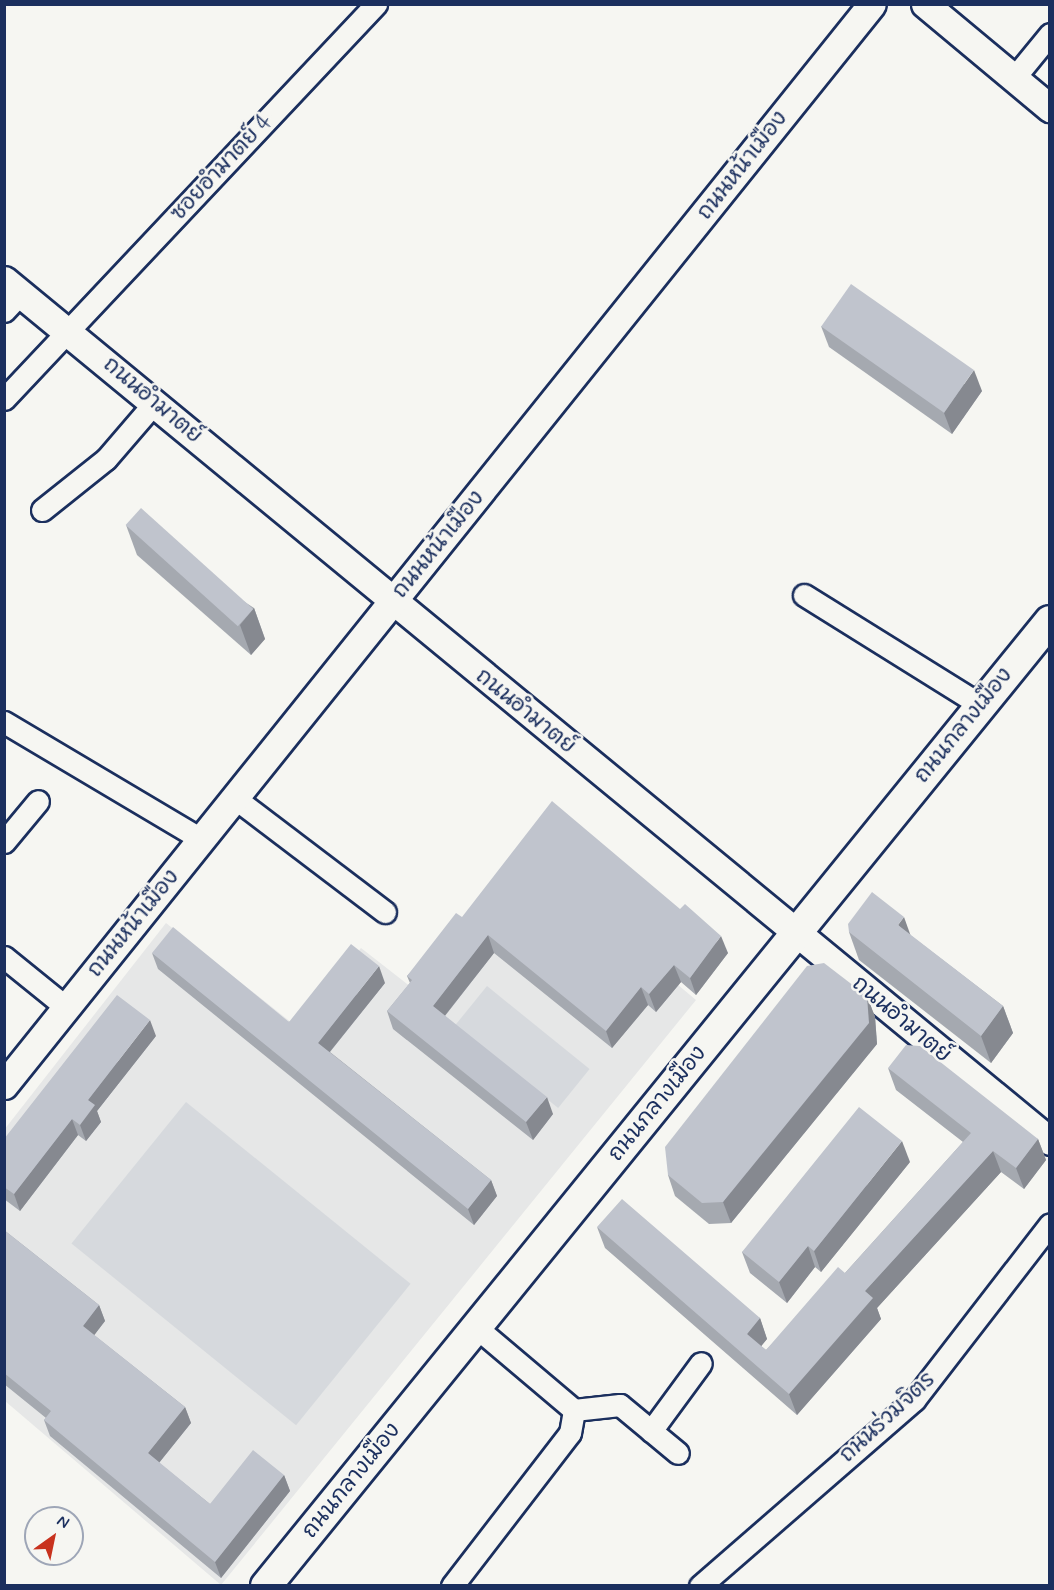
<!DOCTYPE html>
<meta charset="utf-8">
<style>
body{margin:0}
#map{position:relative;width:1054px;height:1590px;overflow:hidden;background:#f6f6f2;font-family:Mynerve,"Playpen Sans Thai",sans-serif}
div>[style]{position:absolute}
.built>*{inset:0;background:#e6e7e7}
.green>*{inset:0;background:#d6d9dd;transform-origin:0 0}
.roads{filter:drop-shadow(2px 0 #1b2f5e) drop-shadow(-2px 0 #1b2f5e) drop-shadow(0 2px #1b2f5e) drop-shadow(0 -2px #1b2f5e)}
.minor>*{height:21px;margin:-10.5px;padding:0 10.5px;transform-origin:10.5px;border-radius:10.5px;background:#f6f6f2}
.tertiary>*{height:27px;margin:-13.5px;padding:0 13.5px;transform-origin:13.5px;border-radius:13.5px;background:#f6f6f2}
.secondary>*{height:30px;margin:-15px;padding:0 15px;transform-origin:15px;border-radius:15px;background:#f6f6f2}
.wall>*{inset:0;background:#a5a9b0}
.shaded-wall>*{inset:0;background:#868990}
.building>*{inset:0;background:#c0c4cd;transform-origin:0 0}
span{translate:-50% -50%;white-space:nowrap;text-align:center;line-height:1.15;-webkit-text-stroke:5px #f6f6f2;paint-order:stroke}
.street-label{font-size:22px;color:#1b2f5e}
.frame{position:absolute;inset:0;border:6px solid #1b2f5e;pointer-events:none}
.north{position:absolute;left:24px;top:1506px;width:60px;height:60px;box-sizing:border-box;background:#f6f6f2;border:2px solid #9ea6b7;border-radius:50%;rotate:33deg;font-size:16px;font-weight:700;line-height:24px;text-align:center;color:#1b2f5e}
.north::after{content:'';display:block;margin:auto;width:21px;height:27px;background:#c8321e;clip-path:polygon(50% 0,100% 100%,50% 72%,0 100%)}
</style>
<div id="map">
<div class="built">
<i style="clip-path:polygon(523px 855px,696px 1000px,221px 1585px,5px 1401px,4px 1130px,166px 923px,297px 1027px,361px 948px,411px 987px)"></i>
</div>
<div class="green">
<i style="left:487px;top:986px;width:132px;height:50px;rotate:39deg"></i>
<i style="left:186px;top:1102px;width:289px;height:182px;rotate:39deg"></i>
</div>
<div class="roads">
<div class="minor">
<i style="left:1014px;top:78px;width:57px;rotate:-50.7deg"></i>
<i style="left:4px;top:311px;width:25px;rotate:-47deg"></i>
<i style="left:4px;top:399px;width:543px;rotate:-46.72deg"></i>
<i style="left:42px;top:510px;width:82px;rotate:-38.6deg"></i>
<i style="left:106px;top:459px;width:75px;rotate:-49.3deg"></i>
<i style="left:804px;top:595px;width:208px;rotate:31.9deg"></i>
<i style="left:4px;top:722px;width:231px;rotate:30.7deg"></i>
<i style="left:236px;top:799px;width:187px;rotate:37.2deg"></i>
<i style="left:4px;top:842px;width:53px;rotate:-50.3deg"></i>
<i style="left:4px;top:957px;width:81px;rotate:39deg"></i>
<i style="left:574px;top:1410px;width:46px;rotate:-6.2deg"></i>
<i style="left:620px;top:1405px;width:75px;rotate:39.6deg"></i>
<i style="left:651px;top:1431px;width:84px;rotate:-53.7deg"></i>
<i style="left:452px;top:1586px;width:193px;rotate:-52.4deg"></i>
<i style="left:570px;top:1433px;width:23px;rotate:-80deg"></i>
<i style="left:574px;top:1410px;width:127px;rotate:-139.8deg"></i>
<i style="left:700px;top:1586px;width:284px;rotate:-41deg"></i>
<i style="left:914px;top:1400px;width:222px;rotate:-52.3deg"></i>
</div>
<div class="tertiary">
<i style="left:925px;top:4px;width:163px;rotate:39.8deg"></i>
<i style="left:4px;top:280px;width:1355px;rotate:39.46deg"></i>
<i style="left:4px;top:1085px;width:1386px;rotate:-51.24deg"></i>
</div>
<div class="secondary">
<i style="left:266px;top:1586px;width:1243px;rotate:-50.91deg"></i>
</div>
</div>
<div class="wall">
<i style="clip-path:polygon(821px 326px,982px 391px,952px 434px,829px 347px)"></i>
<i style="clip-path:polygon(126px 525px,254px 608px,265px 639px,251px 655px,137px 555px)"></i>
<i style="clip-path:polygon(680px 909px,728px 953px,696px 995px,681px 982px,656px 1012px,648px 1005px,612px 1048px,494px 953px,445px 1016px,553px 1114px,533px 1140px,393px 1029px,387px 1011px,410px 983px,407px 976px,462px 917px)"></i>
<i style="clip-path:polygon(849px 932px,910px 935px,1003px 1006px,1013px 1033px,991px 1063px,859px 960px)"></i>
<i style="clip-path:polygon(152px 953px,289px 1022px,385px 983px,330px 1052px,491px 1180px,497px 1196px,474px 1225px,158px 969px)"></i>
<i style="clip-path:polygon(867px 996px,875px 1017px,877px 1044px,731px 1223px,709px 1224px,675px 1196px,668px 1175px)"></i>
<i style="clip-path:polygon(156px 1036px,97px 1111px,101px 1122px,86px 1141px,78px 1135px,20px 1211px,4px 1199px,4px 1139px)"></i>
<i style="clip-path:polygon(888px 1068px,1038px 1139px,1046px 1160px,1024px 1189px,1001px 1172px,877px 1308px,881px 1319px,797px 1415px,605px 1248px,597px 1227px,760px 1318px,767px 1339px,761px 1346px,766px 1350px,845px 1273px,963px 1142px,896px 1090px)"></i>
<i style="clip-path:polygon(910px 1162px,821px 1272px,815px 1267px,787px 1303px,750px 1273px,742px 1252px)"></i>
<i style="clip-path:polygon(4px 1230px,99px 1305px,105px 1321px,94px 1335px,185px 1407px,191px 1423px,159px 1463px,210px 1504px,284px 1475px,290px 1491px,221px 1578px,50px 1436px,44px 1420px,46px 1418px,4px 1384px)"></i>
</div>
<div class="shaded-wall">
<i style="clip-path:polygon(974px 370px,982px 391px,952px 434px,944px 413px)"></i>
<i style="clip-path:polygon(254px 608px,265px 639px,251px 655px,240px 625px)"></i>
<i style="clip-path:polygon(904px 917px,914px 945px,898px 925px)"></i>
<i style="clip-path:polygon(488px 935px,494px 953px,439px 1023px,433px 1006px)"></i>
<i style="clip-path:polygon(721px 936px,728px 953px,696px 995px,690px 978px)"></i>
<i style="clip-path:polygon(674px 965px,681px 982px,656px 1012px,649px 994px)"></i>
<i style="clip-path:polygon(379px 966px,385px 983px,324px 1059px,318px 1043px)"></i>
<i style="clip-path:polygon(641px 987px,648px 1005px,612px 1048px,606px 1031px)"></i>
<i style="clip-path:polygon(867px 996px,875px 1017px,877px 1044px,731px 1223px,723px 1202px)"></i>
<i style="clip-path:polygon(1003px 1006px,1013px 1033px,991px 1063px,981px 1036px)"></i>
<i style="clip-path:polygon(150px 1020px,156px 1036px,97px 1111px,101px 1122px,86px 1141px,80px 1125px,88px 1100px)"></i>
<i style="clip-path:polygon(547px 1097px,553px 1114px,533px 1140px,526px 1122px)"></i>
<i style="clip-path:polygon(72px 1119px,78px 1135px,20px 1211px,14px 1194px)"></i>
<i style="clip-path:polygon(1038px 1139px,1046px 1160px,1024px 1189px,1016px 1168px)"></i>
<i style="clip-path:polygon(902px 1141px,910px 1162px,821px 1272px,814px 1251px)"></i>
<i style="clip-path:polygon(993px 1151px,1001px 1172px,877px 1308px,881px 1319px,797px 1415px,789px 1394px,865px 1291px)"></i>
<i style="clip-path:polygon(491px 1180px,497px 1196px,474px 1225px,468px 1209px)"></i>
<i style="clip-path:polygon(808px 1246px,815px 1267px,787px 1303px,779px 1282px)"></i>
<i style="clip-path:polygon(99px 1305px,105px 1321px,89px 1342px,83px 1326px)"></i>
<i style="clip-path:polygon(760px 1318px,767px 1339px,754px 1355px,747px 1334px)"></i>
<i style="clip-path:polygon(185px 1407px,191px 1423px,154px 1469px,148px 1453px)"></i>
<i style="clip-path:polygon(284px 1475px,290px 1491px,221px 1578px,215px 1562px)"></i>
</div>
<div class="building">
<i style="left:851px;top:284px;width:150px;height:52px;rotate:35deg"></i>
<i style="left:141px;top:508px;width:151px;height:23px;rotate:42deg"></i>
<i style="clip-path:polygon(552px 801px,680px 909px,685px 904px,721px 936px,690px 978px,674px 965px,649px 994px,641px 987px,606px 1031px,488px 935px,433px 1006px,547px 1097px,526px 1122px,387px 1011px,412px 980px,407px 976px,456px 913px,462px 917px)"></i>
<i style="clip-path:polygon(872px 892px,904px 917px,898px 925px,1003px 1006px,981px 1036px,849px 932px,848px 924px)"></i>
<i style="clip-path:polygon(173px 927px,289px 1022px,351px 944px,379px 966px,318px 1043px,491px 1180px,468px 1209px,152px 953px)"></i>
<i style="clip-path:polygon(824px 963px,867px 996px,869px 1023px,723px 1202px,702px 1203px,668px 1175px,665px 1147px,807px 966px)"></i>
<i style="clip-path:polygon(117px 995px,150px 1020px,88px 1100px,95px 1105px,80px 1125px,72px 1119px,14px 1194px,4px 1187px,4px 1139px)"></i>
<i style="clip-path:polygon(906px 1045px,920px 1046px,1038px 1139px,1016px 1168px,993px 1151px,865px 1291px,873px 1298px,789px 1394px,597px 1227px,622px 1199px,760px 1318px,747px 1334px,766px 1350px,838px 1267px,845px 1273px,971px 1133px,888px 1068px)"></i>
<i style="clip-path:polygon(859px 1107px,902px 1141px,814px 1251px,808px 1246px,779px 1282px,742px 1252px)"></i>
<i style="clip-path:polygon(4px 1230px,99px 1305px,83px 1326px,185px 1407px,148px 1453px,210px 1504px,253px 1450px,284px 1475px,215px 1562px,44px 1420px,51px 1411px,4px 1373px)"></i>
</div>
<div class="street-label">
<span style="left:743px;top:166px;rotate:-52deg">ถนนหน้าเมือง</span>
<span style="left:222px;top:168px;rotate:-47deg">ซอยอำมาตย์ 4</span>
<span style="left:152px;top:401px;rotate:40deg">ถนนอำมาตย์</span>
<span style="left:439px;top:545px;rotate:-51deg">ถนนหน้าเมือง</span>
<span style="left:525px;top:712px;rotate:39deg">ถนนอำมาตย์</span>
<span style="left:964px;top:726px;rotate:-51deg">ถนนกลางเมือง</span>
<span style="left:134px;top:924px;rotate:-51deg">ถนนหน้าเมือง</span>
<span style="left:901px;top:1020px;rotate:40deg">ถนนอำมาตย์</span>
<span style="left:658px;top:1104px;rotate:-51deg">ถนนกลางเมือง</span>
<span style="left:888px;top:1418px;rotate:-43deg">ถนนร่วมจิตร</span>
<span style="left:352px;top:1481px;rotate:-51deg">ถนนกลางเมือง</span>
</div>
<div class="frame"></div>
<div class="north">N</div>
</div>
